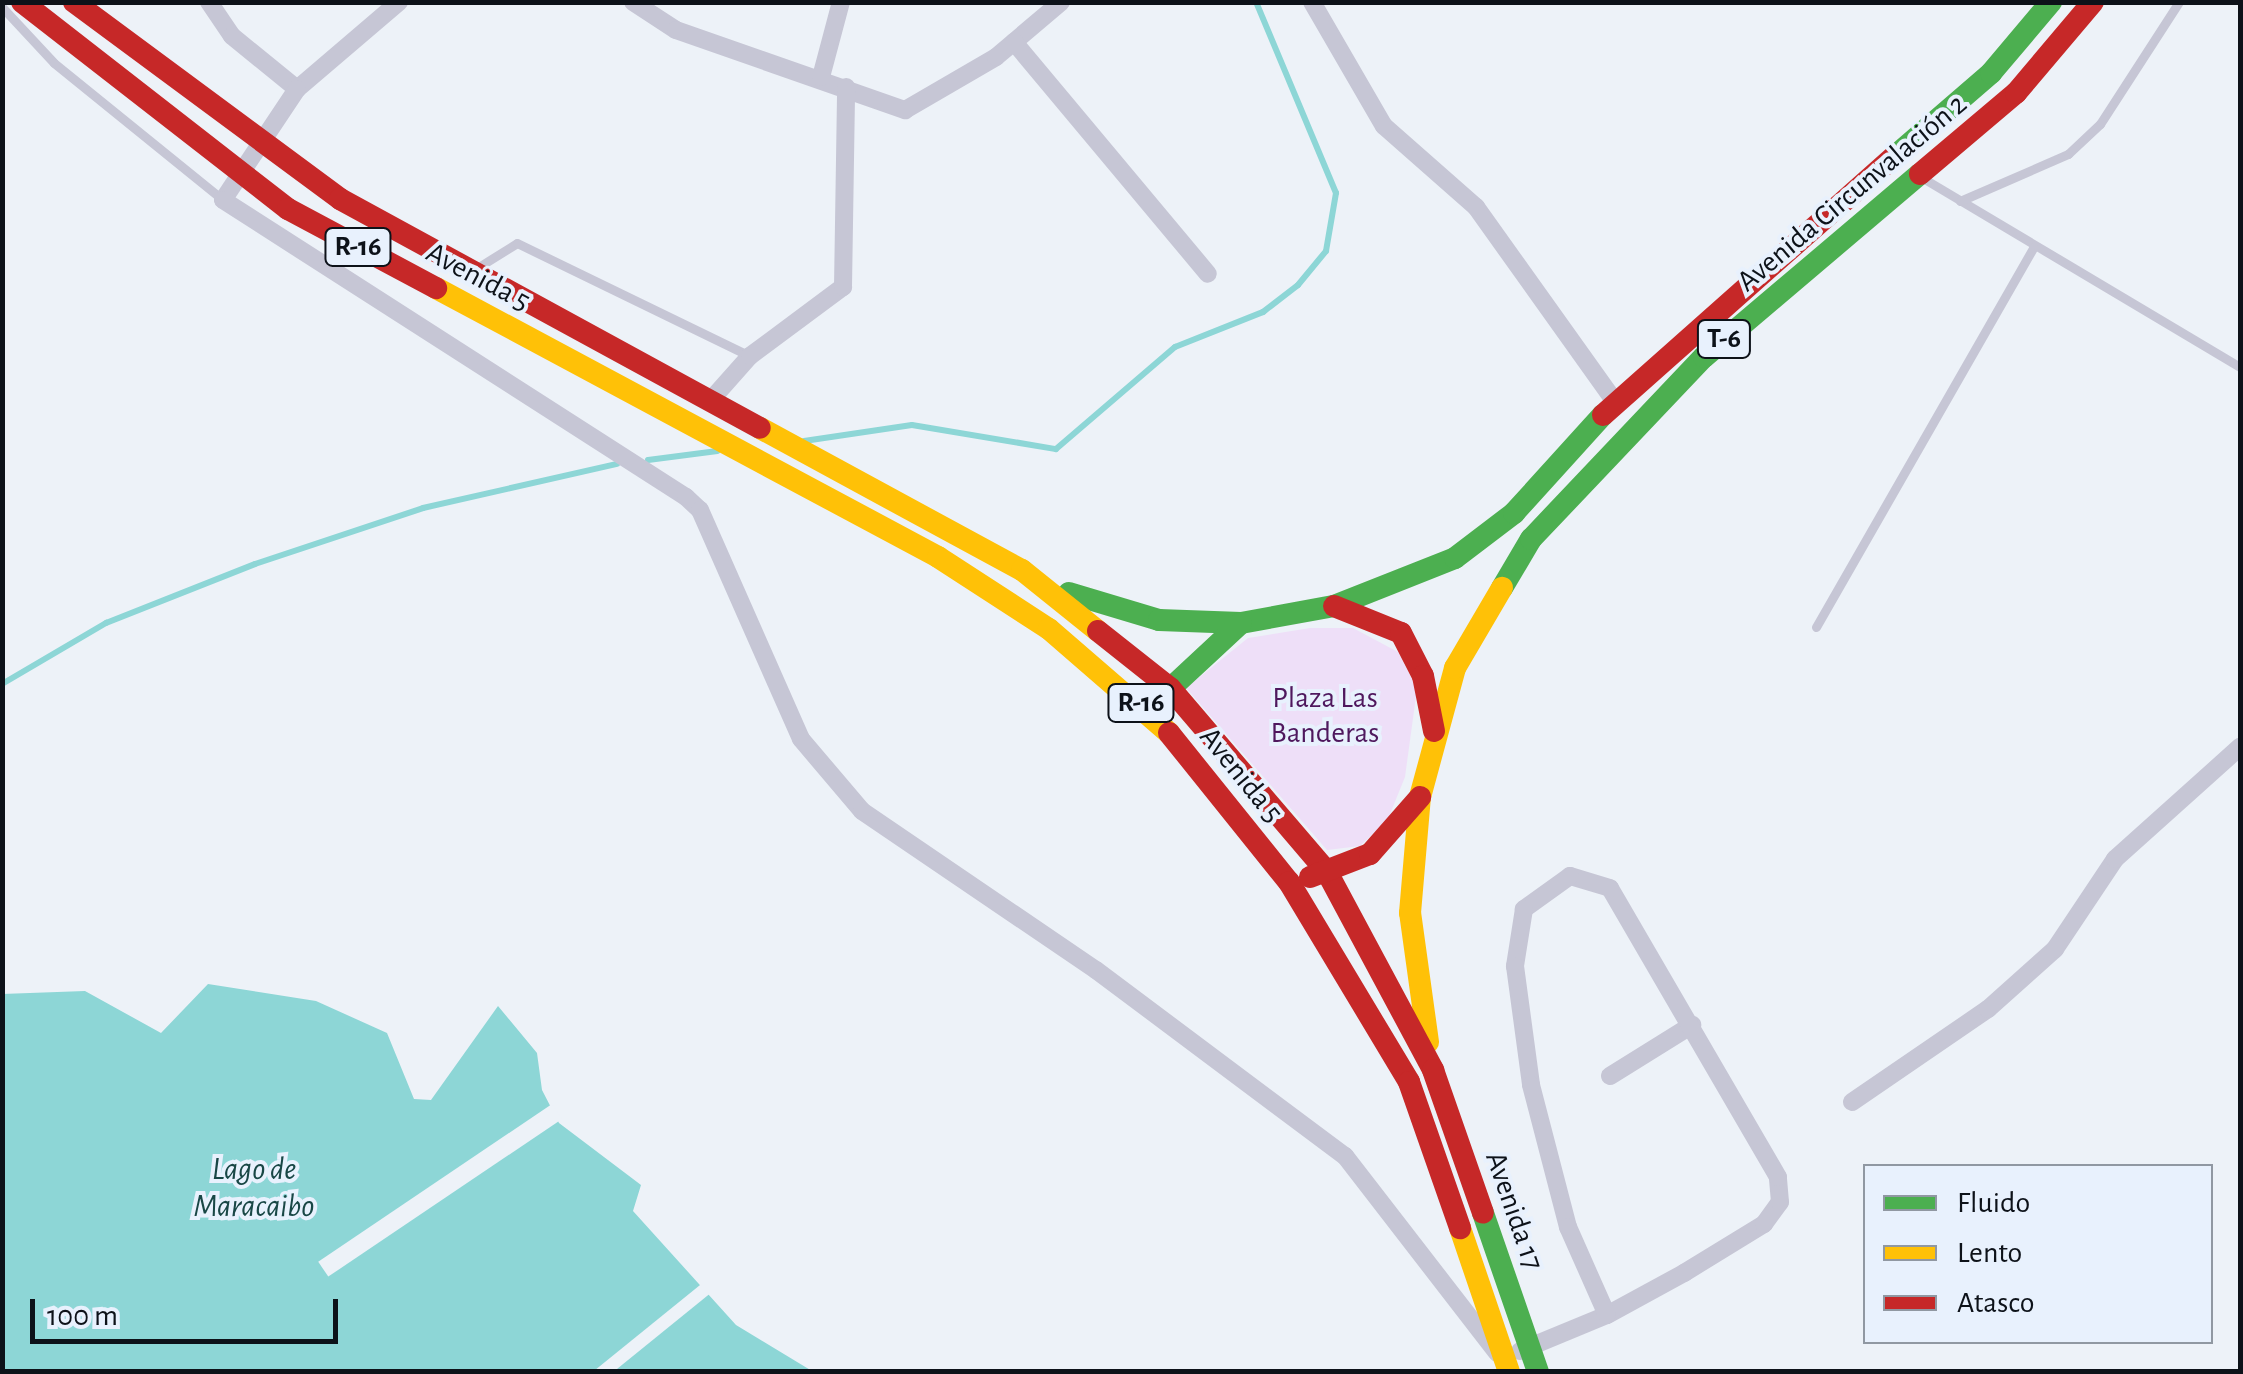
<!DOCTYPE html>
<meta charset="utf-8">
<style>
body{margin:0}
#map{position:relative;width:2243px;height:1374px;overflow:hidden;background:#edf2f8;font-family:"Alegreya Sans",sans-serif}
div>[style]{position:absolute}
.green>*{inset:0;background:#eedff8}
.water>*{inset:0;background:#8dd6d6}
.pier>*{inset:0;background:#edf2f8;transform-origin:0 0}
.stream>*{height:6px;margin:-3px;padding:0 3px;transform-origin:3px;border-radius:3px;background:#8dd6d6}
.lane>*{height:9px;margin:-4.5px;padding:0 4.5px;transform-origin:4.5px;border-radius:4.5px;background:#c6c6d5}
.street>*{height:18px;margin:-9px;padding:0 9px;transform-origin:9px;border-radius:9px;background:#c6c6d5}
.fast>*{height:22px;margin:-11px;padding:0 11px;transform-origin:11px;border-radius:11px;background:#4caf50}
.slow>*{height:22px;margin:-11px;padding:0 11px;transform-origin:11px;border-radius:11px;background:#ffc107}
.jam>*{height:22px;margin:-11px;padding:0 11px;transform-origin:11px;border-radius:11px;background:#c62828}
span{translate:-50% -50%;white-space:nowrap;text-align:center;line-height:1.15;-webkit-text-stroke:8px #e8f1fd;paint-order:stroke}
.shield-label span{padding:2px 8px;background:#e8f1fd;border:2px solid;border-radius:8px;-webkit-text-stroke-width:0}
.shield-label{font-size:28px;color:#0d1219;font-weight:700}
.street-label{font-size:30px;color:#0d1219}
.park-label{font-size:30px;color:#4f185e}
.water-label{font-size:32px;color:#194746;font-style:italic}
.frame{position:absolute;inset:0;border:5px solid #0d1219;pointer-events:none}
.legend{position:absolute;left:1863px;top:1164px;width:350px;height:180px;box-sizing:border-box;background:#e8f1fd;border:2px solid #9098a2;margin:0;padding:12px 18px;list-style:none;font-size:30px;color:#0d1219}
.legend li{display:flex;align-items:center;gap:20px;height:50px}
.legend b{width:50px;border:2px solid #9098a2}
.scale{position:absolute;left:30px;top:1299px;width:308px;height:45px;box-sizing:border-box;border:5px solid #0d1219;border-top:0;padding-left:12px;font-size:30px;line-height:35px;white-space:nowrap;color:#0d1219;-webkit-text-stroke:8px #e8f1fd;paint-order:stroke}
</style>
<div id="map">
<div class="green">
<i style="clip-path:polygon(1310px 628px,1353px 628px,1398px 652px,1417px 689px,1405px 777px,1388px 819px,1360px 846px,1327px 850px,1186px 688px,1248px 638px)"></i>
</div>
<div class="water">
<i style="clip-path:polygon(208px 984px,316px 1001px,387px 1033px,414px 1099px,431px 1100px,498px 1006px,537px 1053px,542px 1090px,559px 1123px,641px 1185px,633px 1211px,736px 1325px,812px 1371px,3px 1371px,2px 994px,85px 991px,161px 1033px)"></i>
</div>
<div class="pier">
<i style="left:552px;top:1104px;width:18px;height:282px;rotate:56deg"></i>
<i style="left:705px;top:1281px;width:13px;height:141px;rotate:51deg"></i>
</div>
<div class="stream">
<i style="left:804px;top:441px;width:109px;rotate:-8.4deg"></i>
<i style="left:912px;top:425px;width:146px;rotate:9.5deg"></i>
<i style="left:1056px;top:449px;width:157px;rotate:-40.6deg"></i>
<i style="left:1175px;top:347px;width:95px;rotate:-21.7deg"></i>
<i style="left:1263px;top:312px;width:44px;rotate:-37.6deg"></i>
<i style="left:1298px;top:285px;width:44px;rotate:-50.5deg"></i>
<i style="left:1326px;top:251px;width:59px;rotate:-80.2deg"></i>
<i style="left:1336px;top:193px;width:207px;rotate:-112.7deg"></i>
<i style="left:648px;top:460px;width:70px;rotate:-7.4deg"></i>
<i style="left:2px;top:684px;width:121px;rotate:-30.4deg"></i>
<i style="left:106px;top:623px;width:160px;rotate:-21.6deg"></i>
<i style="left:255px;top:564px;width:177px;rotate:-18.4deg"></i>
<i style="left:423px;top:508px;width:199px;rotate:-12.8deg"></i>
</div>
<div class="lane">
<i style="left:2px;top:7px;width:76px;rotate:47.1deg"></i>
<i style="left:54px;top:63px;width:218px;rotate:39deg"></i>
<i style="left:1921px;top:177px;width:371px;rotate:30.8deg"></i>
<i style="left:1960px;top:201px;width:118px;rotate:-23.5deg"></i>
<i style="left:2068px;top:154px;width:44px;rotate:-43.2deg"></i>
<i style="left:2100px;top:124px;width:145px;rotate:-57.1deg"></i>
<i style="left:477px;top:268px;width:47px;rotate:-32deg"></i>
<i style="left:517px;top:243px;width:259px;rotate:25.9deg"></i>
<i style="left:1816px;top:627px;width:438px;rotate:-60.2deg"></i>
</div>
<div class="street">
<i style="left:209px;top:2px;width:41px;rotate:55.9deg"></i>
<i style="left:232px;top:36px;width:84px;rotate:39.2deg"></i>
<i style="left:399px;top:2px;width:134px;rotate:139.5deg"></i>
<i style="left:297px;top:89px;width:133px;rotate:123.7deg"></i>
<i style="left:223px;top:200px;width:550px;rotate:32.68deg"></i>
<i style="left:686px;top:497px;width:19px;rotate:43deg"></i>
<i style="left:700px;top:510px;width:250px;rotate:66.2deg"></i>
<i style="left:801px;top:739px;width:94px;rotate:49.7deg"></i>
<i style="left:862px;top:811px;width:283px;rotate:34.2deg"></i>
<i style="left:1096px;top:970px;width:311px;rotate:36.8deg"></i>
<i style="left:1345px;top:1156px;width:249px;rotate:52.3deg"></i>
<i style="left:633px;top:2px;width:51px;rotate:33.1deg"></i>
<i style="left:676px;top:30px;width:243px;rotate:19.3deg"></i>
<i style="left:905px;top:110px;width:105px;rotate:-30.2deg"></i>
<i style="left:996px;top:57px;width:85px;rotate:-40.2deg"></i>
<i style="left:1312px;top:2px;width:143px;rotate:59.9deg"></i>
<i style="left:1384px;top:126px;width:123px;rotate:41.4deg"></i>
<i style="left:1476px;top:207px;width:239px;rotate:54.5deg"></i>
<i style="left:1014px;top:42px;width:302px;rotate:50.1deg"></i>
<i style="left:821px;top:77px;width:78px;rotate:-75.1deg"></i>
<i style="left:710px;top:401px;width:60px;rotate:-48.4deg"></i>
<i style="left:750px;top:356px;width:116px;rotate:-36.6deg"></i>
<i style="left:843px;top:287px;width:200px;rotate:-89.1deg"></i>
<i style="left:1610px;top:1076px;width:97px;rotate:-31.9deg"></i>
<i style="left:1852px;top:1102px;width:165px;rotate:-34.4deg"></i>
<i style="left:1988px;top:1009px;width:90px;rotate:-41.8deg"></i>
<i style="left:2055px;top:949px;width:108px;rotate:-56.3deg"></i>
<i style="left:2115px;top:859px;width:168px;rotate:-41.9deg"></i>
<i style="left:1520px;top:1351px;width:94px;rotate:-22.5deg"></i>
<i style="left:1607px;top:1315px;width:88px;rotate:-28.6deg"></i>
<i style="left:1684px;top:1273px;width:94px;rotate:-31.5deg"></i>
<i style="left:1764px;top:1224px;width:27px;rotate:-54deg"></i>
<i style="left:1780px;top:1202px;width:25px;rotate:-95deg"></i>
<i style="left:1778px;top:1177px;width:334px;rotate:-120.2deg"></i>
<i style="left:1610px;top:888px;width:42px;rotate:-163.3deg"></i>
<i style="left:1570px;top:876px;width:57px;rotate:144.3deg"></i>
<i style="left:1524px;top:909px;width:58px;rotate:99deg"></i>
<i style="left:1515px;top:966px;width:120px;rotate:82.3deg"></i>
<i style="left:1531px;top:1085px;width:147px;rotate:75.4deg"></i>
<i style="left:1568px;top:1227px;width:96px;rotate:66.1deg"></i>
</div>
<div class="fast">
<i style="left:1895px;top:156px;width:127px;rotate:-40.8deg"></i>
<i style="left:1991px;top:73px;width:93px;rotate:-49.8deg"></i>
<i style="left:1502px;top:588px;width:57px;rotate:-59.4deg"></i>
<i style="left:1531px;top:539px;width:251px;rotate:-46.5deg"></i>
<i style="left:1704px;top:357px;width:283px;rotate:-40.3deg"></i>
<i style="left:1069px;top:593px;width:94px;rotate:16.7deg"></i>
<i style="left:1159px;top:620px;width:82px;rotate:2.1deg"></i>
<i style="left:1241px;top:623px;width:95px;rotate:-10.4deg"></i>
<i style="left:1334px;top:606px;width:130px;rotate:-21.6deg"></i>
<i style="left:1455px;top:558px;width:74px;rotate:-37.3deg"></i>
<i style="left:1514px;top:513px;width:132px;rotate:-47.8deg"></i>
<i style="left:1158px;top:700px;width:113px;rotate:-42.9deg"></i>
<i style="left:1483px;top:1213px;width:168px;rotate:70.9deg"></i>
</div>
<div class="slow">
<i style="left:436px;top:288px;width:570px;rotate:28.18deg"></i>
<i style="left:938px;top:557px;width:132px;rotate:33deg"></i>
<i style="left:1049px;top:629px;width:159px;rotate:40.9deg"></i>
<i style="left:760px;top:428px;width:298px;rotate:28.5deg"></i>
<i style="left:1022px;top:570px;width:97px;rotate:38.8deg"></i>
<i style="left:1428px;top:1042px;width:130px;rotate:-97.9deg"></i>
<i style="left:1410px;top:913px;width:116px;rotate:-85.1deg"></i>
<i style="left:1420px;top:797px;width:134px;rotate:-74.8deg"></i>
<i style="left:1455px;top:668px;width:93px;rotate:-59.6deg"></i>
<i style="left:1460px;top:1228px;width:152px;rotate:71.2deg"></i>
</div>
<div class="jam">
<i style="left:22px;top:2px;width:337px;rotate:37.9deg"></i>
<i style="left:288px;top:209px;width:168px;rotate:28.1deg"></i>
<i style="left:74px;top:2px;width:331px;rotate:36.5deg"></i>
<i style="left:340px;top:199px;width:478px;rotate:28.6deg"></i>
<i style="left:1920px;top:174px;width:126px;rotate:-40.2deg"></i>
<i style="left:2016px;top:93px;width:119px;rotate:-49.8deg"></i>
<i style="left:1603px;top:415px;width:390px;rotate:-41.6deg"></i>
<i style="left:1334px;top:606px;width:72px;rotate:21.9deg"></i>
<i style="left:1401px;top:633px;width:48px;rotate:62.9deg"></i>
<i style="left:1423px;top:676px;width:56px;rotate:78.7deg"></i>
<i style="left:1098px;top:631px;width:92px;rotate:38.4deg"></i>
<i style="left:1170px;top:688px;width:242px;rotate:49.5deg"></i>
<i style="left:1327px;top:872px;width:225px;rotate:61.8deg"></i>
<i style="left:1433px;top:1070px;width:151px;rotate:70.7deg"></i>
<i style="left:1169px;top:733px;width:191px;rotate:51.2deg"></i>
<i style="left:1289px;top:882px;width:233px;rotate:59deg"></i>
<i style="left:1409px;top:1082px;width:155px;rotate:70.7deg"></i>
<i style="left:1310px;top:877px;width:64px;rotate:-21deg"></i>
<i style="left:1370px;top:854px;width:76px;rotate:-48.7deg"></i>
</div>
<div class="shield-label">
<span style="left:358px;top:247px">R-16</span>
<span style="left:1724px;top:339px">T-6</span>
<span style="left:1141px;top:703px">R-16</span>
</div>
<div class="street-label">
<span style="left:1852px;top:193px;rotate:-40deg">Avenida Circunvalación 2</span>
<span style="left:478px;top:277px;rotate:28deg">Avenida 5</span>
<span style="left:1241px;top:775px;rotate:51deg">Avenida 5</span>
<span style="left:1514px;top:1211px;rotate:71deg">Avenida 17</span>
</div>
<div class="park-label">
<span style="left:1325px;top:715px">Plaza Las<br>Banderas</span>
</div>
<div class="water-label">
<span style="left:254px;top:1188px">Lago de<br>Maracaibo</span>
</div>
<div class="frame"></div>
<ul class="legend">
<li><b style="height:12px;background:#4caf50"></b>Fluido</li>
<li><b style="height:12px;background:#ffc107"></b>Lento</li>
<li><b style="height:12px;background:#c62828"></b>Atasco</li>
</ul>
<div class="scale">100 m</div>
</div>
